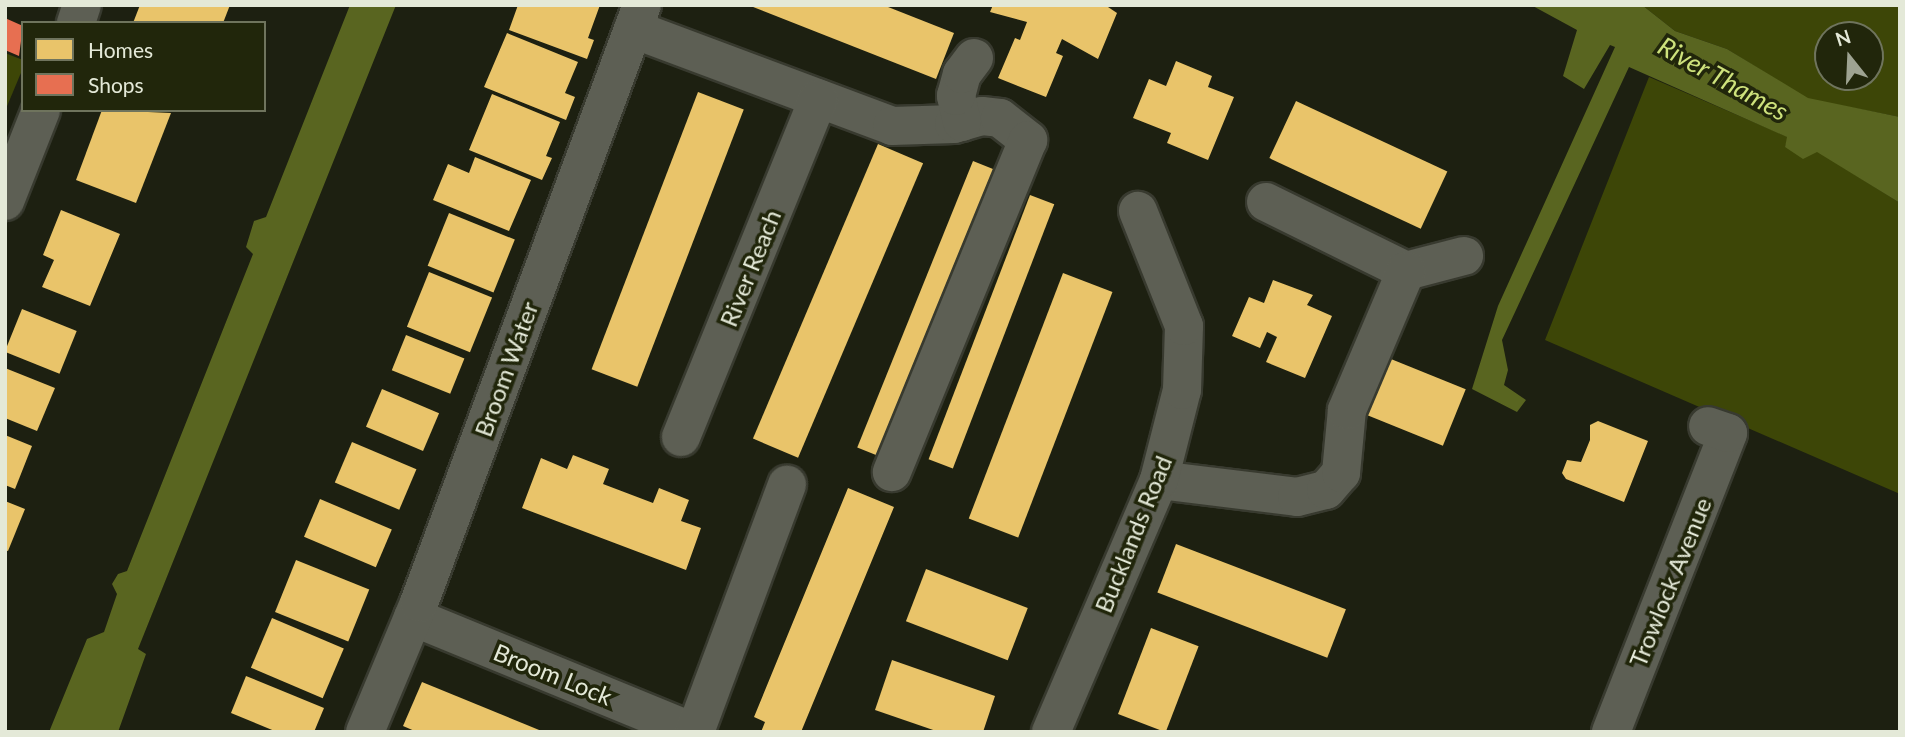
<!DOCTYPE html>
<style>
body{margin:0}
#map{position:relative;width:1905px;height:737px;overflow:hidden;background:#1d2011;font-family:Lato,sans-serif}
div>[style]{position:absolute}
.green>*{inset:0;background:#3d4607}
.water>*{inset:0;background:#596520}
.homes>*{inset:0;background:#e9c46a;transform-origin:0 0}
.shops>*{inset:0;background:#e76f51}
.roads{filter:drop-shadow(2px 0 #383a2f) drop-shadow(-2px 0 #383a2f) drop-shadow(0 2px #383a2f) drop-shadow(0 -2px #383a2f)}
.minor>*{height:38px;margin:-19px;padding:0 19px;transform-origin:19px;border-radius:19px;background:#5d5f54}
span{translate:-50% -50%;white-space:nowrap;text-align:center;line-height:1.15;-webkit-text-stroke:7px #21260b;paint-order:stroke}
.street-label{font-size:24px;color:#e4e9d8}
.water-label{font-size:26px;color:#cee27c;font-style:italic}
.frame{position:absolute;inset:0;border:7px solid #e4e9d8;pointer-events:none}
.legend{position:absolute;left:21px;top:21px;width:245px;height:91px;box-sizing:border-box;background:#21260b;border:2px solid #6f745d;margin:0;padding:9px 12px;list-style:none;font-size:21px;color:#e4e9d8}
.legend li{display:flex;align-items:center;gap:14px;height:35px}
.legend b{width:35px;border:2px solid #6f745d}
.north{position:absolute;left:1814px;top:21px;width:70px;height:70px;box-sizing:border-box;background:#21260b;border:2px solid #6f745d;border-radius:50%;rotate:342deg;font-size:19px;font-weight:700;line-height:28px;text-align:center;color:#e4e9d8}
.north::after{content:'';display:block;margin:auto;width:24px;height:32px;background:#9ea392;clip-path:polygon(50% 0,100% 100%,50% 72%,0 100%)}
</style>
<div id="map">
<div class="green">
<i style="clip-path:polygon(evenodd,1642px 5px,1900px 5px,1900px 117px,1808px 99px,1727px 49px,1675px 31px,1642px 5px,1828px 35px,1870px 35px,1870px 77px,1828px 77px,1828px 35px)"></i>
<i style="clip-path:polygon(5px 53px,23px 60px,23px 68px,5px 111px)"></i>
<i style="clip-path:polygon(1649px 77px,1788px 137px,1785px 147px,1817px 151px,1900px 203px,1900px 494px,1545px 340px)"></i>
</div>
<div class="water">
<i style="clip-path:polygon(350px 5px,396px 5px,138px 649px,146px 654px,118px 732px,49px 732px,87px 639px,104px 632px,117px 594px,112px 584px,118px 574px,127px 571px,253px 254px,246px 247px,254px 221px,266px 217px)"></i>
<i style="clip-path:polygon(1531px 5px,1642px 5px,1675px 31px,1727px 49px,1808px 98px,1900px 117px,1900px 203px,1817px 152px,1803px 159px,1785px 147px,1787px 137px,1629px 67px,1502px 340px,1508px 370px,1504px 385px,1526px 400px,1517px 412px,1472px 389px,1498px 306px,1615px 47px,1610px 45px,1584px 89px,1563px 76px,1577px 30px)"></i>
</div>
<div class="homes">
<i style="clip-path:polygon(140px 5px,230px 5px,223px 23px,133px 23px)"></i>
<i style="clip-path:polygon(518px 5px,600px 5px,588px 38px,594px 40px,587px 59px,509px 30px)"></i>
<i style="clip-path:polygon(748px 5px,883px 5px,954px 33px,936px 79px)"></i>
<i style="clip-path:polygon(993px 5px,1105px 5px,1117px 13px,1098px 59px,1062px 39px,1056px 53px,1063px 56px,1046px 97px,998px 78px,1015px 38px,1020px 40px,1027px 22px,990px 12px)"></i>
<i style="clip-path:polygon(507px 33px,578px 62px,565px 93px,575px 97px,566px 120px,484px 87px)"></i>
<i style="clip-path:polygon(1176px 61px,1212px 76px,1208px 87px,1234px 97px,1208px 160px,1167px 143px,1171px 133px,1133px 118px,1149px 79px,1166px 86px)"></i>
<i style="left:698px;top:92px;width:49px;height:297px;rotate:21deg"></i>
<i style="clip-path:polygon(492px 94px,560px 122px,546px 156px,552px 158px,542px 180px,469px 150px)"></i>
<i style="left:1296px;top:101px;width:167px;height:63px;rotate:25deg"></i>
<i style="clip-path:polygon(102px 110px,171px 113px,136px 203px,76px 180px)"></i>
<i style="left:878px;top:144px;width:49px;height:320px;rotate:23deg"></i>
<i style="clip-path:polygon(475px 157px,531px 180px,509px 231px,433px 200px,448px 164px,469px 173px)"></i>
<i style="left:973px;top:161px;width:31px;height:309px;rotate:22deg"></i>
<i style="left:1030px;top:195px;width:26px;height:283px;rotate:21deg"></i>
<i style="clip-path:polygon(61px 210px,120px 234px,90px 306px,42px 287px,54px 260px,43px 255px)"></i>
<i style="left:449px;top:213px;width:71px;height:57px;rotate:22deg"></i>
<i style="left:429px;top:272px;width:68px;height:59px;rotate:22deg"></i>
<i style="left:1063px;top:273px;width:53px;height:263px;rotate:21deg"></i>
<i style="clip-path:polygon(1273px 280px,1313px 295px,1307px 305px,1332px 316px,1305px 378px,1266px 362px,1277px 337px,1267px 332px,1260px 348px,1232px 336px,1249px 297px,1264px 303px)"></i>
<i style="left:22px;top:309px;width:59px;height:46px;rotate:22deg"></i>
<i style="left:406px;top:335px;width:63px;height:38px;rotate:22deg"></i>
<i style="left:1386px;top:357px;width:86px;height:61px;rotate:22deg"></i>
<i style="clip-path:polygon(5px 368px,55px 388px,37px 431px,5px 418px)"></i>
<i style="left:382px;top:389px;width:62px;height:41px;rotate:23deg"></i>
<i style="clip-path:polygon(1598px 421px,1648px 441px,1624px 502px,1566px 479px,1562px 473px,1567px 460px,1581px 462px,1590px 440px,1590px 425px)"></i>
<i style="clip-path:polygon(5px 435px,32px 446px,15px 489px,5px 485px)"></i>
<i style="left:352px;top:442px;width:70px;height:44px;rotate:23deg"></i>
<i style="clip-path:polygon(573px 455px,609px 469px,603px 484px,653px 503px,659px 488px,689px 500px,681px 521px,701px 528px,686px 570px,522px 508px,541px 458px,567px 469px)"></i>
<i style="clip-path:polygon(848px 488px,894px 507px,801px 732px,761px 732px,765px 722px,754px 717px)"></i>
<i style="left:320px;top:499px;width:78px;height:41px;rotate:23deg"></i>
<i style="clip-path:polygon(5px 501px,25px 509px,8px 551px,5px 550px)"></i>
<i style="left:1176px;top:544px;width:182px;height:52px;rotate:21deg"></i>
<i style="left:296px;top:560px;width:79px;height:56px;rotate:22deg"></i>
<i style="left:926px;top:569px;width:109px;height:56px;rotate:21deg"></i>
<i style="left:272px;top:618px;width:78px;height:54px;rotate:23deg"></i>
<i style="left:1151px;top:628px;width:51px;height:92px;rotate:21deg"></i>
<i style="clip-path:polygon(892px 660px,995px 696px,983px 732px,939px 732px,875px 710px)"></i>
<i style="clip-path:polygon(246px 676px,324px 708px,314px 732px,277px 732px,231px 713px)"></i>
<i style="clip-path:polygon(422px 682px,544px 732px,417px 732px,403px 726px)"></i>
</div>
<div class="shops">
<i style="clip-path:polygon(5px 18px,23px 26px,19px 56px,5px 50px)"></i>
</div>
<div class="roads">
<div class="minor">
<i style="left:76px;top:23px;width:19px;rotate:-72deg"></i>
<i style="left:633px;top:29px;width:277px;rotate:20.5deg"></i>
<i style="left:892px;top:126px;width:62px;rotate:-1.8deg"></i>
<i style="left:954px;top:124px;width:29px;rotate:-16deg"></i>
<i style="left:982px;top:116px;width:18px;rotate:6deg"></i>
<i style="left:1000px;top:118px;width:36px;rotate:38deg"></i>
<i style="left:1028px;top:140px;width:359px;rotate:112.3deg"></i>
<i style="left:962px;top:122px;width:27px;rotate:-103deg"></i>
<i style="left:956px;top:96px;width:23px;rotate:-75deg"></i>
<i style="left:962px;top:74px;width:20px;rotate:-53deg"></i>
<i style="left:5px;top:201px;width:98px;rotate:-68.4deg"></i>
<i style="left:1266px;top:202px;width:156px;rotate:26.2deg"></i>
<i style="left:1406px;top:271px;width:60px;rotate:-14.5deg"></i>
<i style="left:681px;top:437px;width:365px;rotate:-67.9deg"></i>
<i style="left:1159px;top:480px;width:139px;rotate:7deg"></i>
<i style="left:1297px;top:497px;width:30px;rotate:-14deg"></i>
<i style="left:1326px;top:490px;width:23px;rotate:-49deg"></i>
<i style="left:1341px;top:473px;width:63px;rotate:-84.6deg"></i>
<i style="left:1347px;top:410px;width:151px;rotate:-67deg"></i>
<i style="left:413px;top:617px;width:303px;rotate:22.3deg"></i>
<i style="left:365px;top:732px;width:140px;rotate:-67.3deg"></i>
<i style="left:419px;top:603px;width:638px;rotate:-69.55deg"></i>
<i style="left:695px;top:732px;width:264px;rotate:-69.6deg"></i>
<i style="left:1051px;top:732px;width:274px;rotate:-66.8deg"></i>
<i style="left:1159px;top:480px;width:93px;rotate:-75.7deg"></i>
<i style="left:1182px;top:390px;width:64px;rotate:-88.2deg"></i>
<i style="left:1184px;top:326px;width:124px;rotate:-111.8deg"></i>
<i style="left:1611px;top:732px;width:321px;rotate:-68.6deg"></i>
<i style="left:1728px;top:433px;width:21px;rotate:-161deg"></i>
</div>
</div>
<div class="street-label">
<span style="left:750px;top:268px;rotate:-68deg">River Reach</span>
<span style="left:506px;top:369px;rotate:-70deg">Broom Water</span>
<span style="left:1133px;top:534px;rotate:-68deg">Bucklands Road</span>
<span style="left:1670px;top:582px;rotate:-68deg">Trowlock Avenue</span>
<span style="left:553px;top:674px;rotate:22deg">Broom Lock</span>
</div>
<div class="water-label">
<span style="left:1723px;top:79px;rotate:29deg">River Thames</span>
</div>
<div class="frame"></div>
<ul class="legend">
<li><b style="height:19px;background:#e9c46a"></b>Homes</li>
<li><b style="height:19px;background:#e76f51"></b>Shops</li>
</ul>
<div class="north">N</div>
</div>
